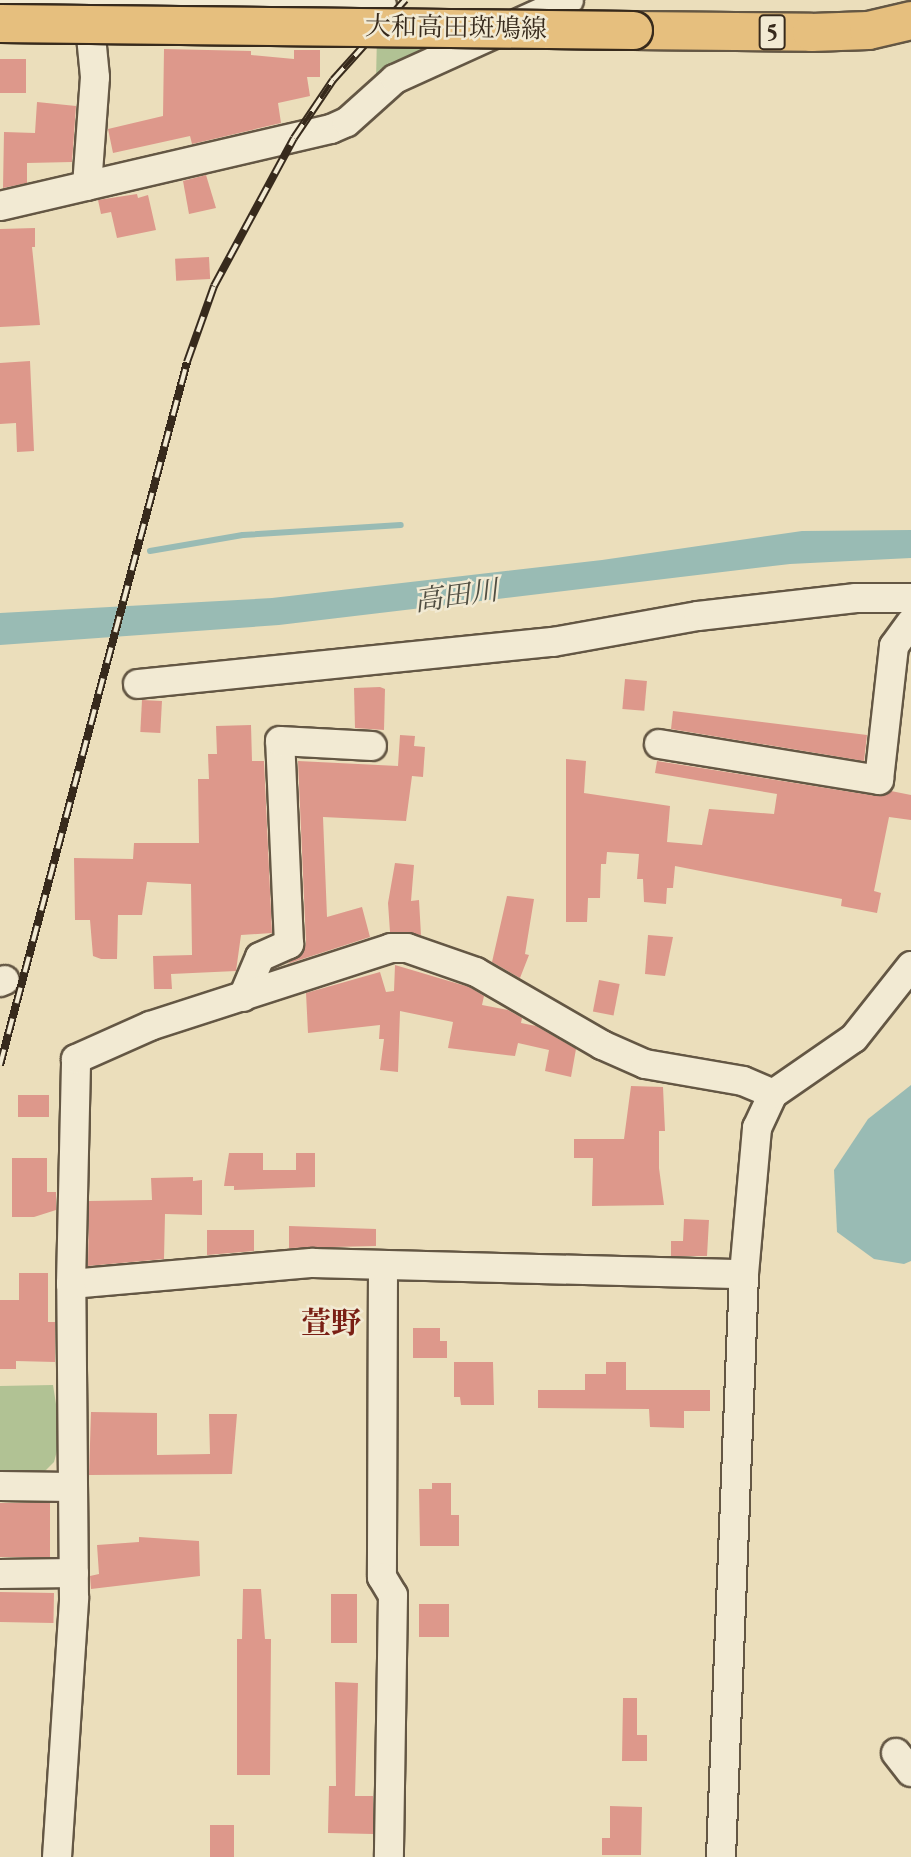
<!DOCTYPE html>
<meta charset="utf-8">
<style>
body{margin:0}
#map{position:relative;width:911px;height:1857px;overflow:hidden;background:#ebdebb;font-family:"EB Garamond","Noto Serif JP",serif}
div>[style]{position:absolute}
.green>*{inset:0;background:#b1c294}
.water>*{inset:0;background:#99bbb4}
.stream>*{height:6px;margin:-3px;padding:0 3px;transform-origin:3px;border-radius:3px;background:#99bbb4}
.building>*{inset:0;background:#dd988b;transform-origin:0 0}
.roads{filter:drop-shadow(2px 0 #645744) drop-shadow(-2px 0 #645744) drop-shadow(0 2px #645744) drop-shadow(0 -2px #645744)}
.minor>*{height:28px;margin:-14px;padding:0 14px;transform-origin:14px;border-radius:14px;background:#f2ead3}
.major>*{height:37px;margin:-18.5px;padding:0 18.5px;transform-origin:18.5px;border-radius:18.5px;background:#e6bf7e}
.rail>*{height:8px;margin-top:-4px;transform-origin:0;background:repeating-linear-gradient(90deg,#f2ead3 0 16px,#372a1c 0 32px);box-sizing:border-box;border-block:2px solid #372a1c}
.bridges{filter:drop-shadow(2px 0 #372a1c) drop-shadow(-2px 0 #372a1c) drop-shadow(0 2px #372a1c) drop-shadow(0 -2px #372a1c)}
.major-bridge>*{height:37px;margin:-18.5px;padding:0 18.5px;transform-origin:18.5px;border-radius:18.5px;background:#e6bf7e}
span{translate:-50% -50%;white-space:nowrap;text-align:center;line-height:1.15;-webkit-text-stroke:5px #f2ead3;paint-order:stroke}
.shield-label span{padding:2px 5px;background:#f2ead3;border:2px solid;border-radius:5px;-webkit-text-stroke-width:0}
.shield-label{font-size:24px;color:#372a1c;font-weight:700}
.street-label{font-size:26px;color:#372a1c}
.water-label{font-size:28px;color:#504e42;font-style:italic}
.quarter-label{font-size:30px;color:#7a1f14;font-weight:700}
</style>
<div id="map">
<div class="green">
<i style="clip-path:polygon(377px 35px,463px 36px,376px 80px)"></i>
<i style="clip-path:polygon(53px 1385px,61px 1436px,54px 1462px,42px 1474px,0 1477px,0 1386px)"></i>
</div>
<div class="water">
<i style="clip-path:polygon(911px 530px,911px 558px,790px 564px,279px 625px,0 645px,0 613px,272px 598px,602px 560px,802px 531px)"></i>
<i style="clip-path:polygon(911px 1085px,911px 1261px,904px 1264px,874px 1259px,837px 1232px,834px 1170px,868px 1119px)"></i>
</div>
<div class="stream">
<i style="left:150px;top:551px;width:94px;rotate:-9.8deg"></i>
<i style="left:243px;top:535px;width:158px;rotate:-3.6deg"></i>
</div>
<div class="building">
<i style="clip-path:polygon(164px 49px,251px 51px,251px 55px,294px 59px,294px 50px,320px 50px,320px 77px,307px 77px,310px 96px,278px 103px,281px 123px,192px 144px,190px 136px,113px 153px,108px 129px,163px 116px)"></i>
<i style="left:0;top:59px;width:26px;height:34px"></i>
<i style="clip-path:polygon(37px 102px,76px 106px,72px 162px,27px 163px,27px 183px,3px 188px,4px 132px,35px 133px)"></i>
<i style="clip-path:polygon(206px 175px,216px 208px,189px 214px,183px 181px)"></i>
<i style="clip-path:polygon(137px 194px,138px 198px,148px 195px,156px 230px,117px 238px,111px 212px,101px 214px,98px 200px)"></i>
<i style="clip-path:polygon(35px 228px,35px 247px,32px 247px,40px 325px,0 327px,0 229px)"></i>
<i style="left:209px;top:257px;width:22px;height:34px;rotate:87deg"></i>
<i style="clip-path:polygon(30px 361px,34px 451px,17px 452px,16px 423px,0 424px,0 363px)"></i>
<i style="left:625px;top:679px;width:22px;height:30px;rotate:5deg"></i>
<i style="clip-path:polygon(380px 687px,385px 689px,384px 730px,355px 728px,354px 688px)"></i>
<i style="left:142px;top:700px;width:20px;height:32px;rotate:3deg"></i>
<i style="clip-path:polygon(673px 711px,867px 735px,864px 761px,671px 729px)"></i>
<i style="clip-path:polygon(251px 725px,252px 761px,264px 761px,272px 933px,241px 935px,236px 971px,171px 974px,172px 989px,154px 989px,153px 956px,192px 955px,191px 884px,147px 882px,142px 915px,118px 915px,117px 959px,101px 959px,93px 956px,90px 920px,75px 920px,74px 858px,133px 859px,134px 843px,199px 843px,198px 779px,209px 779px,208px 754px,217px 754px,216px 726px)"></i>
<i style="clip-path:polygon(400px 735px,415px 736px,414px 746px,425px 747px,423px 777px,412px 776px,406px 821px,323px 817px,327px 917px,362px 907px,370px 937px,287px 964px,303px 953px,306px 943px,298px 761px,398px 766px)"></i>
<i style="clip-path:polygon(566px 759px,586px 761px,584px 793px,670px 806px,667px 842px,702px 845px,709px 809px,774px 814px,777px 794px,655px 773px,657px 761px,876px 796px,891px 791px,911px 795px,911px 820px,889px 817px,874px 891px,881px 893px,877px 913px,841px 906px,842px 899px,675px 866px,673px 888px,667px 888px,666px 904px,644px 902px,643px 879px,637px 879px,639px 854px,607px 852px,606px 864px,601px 864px,600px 898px,588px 898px,587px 922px,566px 922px)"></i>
<i style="clip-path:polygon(395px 863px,414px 865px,411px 901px,419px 900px,421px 935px,390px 932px,388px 903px)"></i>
<i style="clip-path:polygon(507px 896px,534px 899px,525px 954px,529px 955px,520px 978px,492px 962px)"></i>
<i style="clip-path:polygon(648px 935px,673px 937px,665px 976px,645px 974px)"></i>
<i style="clip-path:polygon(395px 965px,469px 987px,484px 996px,482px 1005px,508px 1010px,522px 1018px,521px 1023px,536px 1026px,576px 1049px,571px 1077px,545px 1071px,549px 1050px,518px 1043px,515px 1056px,448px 1048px,453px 1022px,400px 1011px,398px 1072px,380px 1070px,384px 1039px,379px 1039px,380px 1025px,308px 1033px,306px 993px,380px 972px,386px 992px,394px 991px)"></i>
<i style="left:599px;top:980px;width:21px;height:32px;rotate:11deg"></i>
<i style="clip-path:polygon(631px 1086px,663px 1087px,665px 1131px,659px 1131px,659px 1168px,664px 1205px,592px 1206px,593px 1158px,574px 1158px,574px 1139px,624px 1139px)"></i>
<i style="left:49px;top:1095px;width:22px;height:31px;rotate:90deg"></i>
<i style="clip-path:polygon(229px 1153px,263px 1153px,263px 1170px,296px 1170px,296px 1153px,315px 1153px,315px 1187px,234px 1190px,234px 1186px,224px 1186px)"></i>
<i style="clip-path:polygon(12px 1158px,47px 1158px,47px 1192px,56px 1192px,56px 1210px,34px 1217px,12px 1217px)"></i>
<i style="clip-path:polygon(193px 1177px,193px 1181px,202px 1180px,202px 1215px,165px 1214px,164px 1259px,88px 1266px,89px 1201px,152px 1200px,151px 1178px)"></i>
<i style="clip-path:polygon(684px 1219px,709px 1220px,707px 1256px,671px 1256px,671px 1241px,683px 1241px)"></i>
<i style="clip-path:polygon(289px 1226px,376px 1229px,376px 1246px,289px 1248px)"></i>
<i style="clip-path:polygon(207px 1230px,254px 1230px,254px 1251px,207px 1255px)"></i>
<i style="clip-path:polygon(19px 1273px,48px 1273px,48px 1322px,55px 1322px,55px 1362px,16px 1361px,16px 1369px,0 1369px,0 1300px,19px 1300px)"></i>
<i style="clip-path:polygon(413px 1328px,440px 1328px,440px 1341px,447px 1341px,447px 1358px,413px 1358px)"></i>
<i style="clip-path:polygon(454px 1362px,493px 1362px,494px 1405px,461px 1405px,460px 1397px,454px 1397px)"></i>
<i style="clip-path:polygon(606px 1362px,626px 1362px,626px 1390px,710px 1390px,710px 1411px,684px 1411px,684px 1428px,650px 1427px,649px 1409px,538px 1408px,538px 1390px,585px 1390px,585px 1374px,606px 1374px)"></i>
<i style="clip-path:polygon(91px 1412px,157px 1413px,157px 1455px,210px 1454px,209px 1414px,237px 1414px,232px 1474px,89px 1475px)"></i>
<i style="clip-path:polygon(432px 1483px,451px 1483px,451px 1515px,459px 1515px,459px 1546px,420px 1546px,419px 1489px,432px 1489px)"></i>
<i style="left:0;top:1503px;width:50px;height:54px"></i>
<i style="clip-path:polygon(139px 1537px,199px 1541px,200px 1576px,91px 1589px,90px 1576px,99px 1574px,97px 1545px,139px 1542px)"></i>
<i style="clip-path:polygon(243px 1589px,261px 1589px,265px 1639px,271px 1639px,270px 1775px,237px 1775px,237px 1639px,242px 1639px)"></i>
<i style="left:0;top:1592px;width:54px;height:30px;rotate:1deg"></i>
<i style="left:331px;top:1594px;width:26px;height:49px"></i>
<i style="left:419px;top:1604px;width:30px;height:33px"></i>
<i style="clip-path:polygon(335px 1682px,358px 1683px,355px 1796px,373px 1796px,373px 1834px,328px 1833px,329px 1786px,336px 1786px)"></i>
<i style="clip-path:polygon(623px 1698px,637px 1698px,637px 1735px,647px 1735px,647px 1761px,622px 1761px)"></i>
<i style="clip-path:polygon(610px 1806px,642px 1807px,641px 1855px,602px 1855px,602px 1838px,610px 1838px)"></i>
<i style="left:210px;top:1825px;width:24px;height:32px"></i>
</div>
<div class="roads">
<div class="minor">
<i style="left:0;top:5px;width:382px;rotate:0.1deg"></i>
<i style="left:87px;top:186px;width:109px;rotate:-85.8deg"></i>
<i style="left:95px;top:77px;width:71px;rotate:-95.6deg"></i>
<i style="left:0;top:206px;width:340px;rotate:-13.1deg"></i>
<i style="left:331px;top:129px;width:17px;rotate:-24deg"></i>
<i style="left:347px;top:122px;width:64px;rotate:-41.9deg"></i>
<i style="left:395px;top:79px;width:191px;rotate:-24.4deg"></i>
<i style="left:138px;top:684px;width:417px;rotate:-5.8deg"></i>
<i style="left:553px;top:642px;width:147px;rotate:-10.2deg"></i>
<i style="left:698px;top:616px;width:159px;rotate:-6.5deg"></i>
<i style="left:856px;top:598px;width:55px"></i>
<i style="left:659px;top:744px;width:223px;rotate:9.3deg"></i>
<i style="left:879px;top:780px;width:135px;rotate:-83.6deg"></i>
<i style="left:894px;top:646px;width:29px;rotate:-54deg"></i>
<i style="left:0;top:982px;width:5px;rotate:-22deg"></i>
<i style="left:243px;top:997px;width:43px;rotate:-67deg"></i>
<i style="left:260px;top:957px;width:32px;rotate:-24deg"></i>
<i style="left:289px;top:944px;width:203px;rotate:-92.5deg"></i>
<i style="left:280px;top:741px;width:92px;rotate:3.1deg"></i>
<i style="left:383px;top:1267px;width:310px;rotate:90.2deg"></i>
<i style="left:382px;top:1577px;width:21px;rotate:59deg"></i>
<i style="left:393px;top:1595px;width:262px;rotate:90.9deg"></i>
<i style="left:71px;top:1284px;width:243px;rotate:-5deg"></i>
<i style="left:313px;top:1263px;width:431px;rotate:1.5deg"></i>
<i style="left:0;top:1486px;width:71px;rotate:0.8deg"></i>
<i style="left:0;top:1574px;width:74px;rotate:-0.8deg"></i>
<i style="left:896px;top:1753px;width:24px;rotate:52deg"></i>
<i style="left:57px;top:1857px;width:260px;rotate:-86.2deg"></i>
<i style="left:74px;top:1598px;width:314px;rotate:-90.5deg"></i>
<i style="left:71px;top:1284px;width:225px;rotate:-88.7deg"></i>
<i style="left:76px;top:1059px;width:81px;rotate:-24deg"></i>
<i style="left:150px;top:1026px;width:253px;rotate:-17.9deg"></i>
<i style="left:391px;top:948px;width:16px"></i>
<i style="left:407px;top:948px;width:73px;rotate:19.2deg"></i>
<i style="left:476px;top:972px;width:146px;rotate:30.1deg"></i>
<i style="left:602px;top:1045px;width:47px;rotate:23.8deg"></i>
<i style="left:645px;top:1064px;width:99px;rotate:9.8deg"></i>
<i style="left:743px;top:1081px;width:33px;rotate:23deg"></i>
<i style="left:721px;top:1857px;width:583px;rotate:-87.74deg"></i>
<i style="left:744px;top:1274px;width:147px;rotate:-84.9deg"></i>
<i style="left:757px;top:1128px;width:38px;rotate:-65deg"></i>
<i style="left:773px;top:1094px;width:98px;rotate:-34.7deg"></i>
<i style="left:854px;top:1038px;width:92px;rotate:-51.6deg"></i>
</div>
<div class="major">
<i style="left:633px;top:30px;width:178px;rotate:0.6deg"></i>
<i style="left:811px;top:32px;width:57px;rotate:-2deg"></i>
<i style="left:868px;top:30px;width:44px;rotate:-13.1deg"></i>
</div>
</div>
<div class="rail">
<i style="left:0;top:1065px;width:727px;rotate:-75.1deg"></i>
<i style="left:187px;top:362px;width:81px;rotate:-70.4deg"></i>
<i style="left:214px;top:286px;width:168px;rotate:-61.6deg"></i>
<i style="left:294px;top:138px;width:70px;rotate:-56.1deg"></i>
<i style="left:333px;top:80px;width:108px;rotate:-48deg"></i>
</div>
<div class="bridges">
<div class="major-bridge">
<i style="left:0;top:23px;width:633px;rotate:0.63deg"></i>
</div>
</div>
<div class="shield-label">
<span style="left:772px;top:32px">5</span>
</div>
<div class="street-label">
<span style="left:456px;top:28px;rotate:1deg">大和高田斑鳩線</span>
</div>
<div class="water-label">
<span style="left:456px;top:595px;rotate:-8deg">高田川</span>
</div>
<div class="quarter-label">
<span style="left:331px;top:1323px">萱野</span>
</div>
</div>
